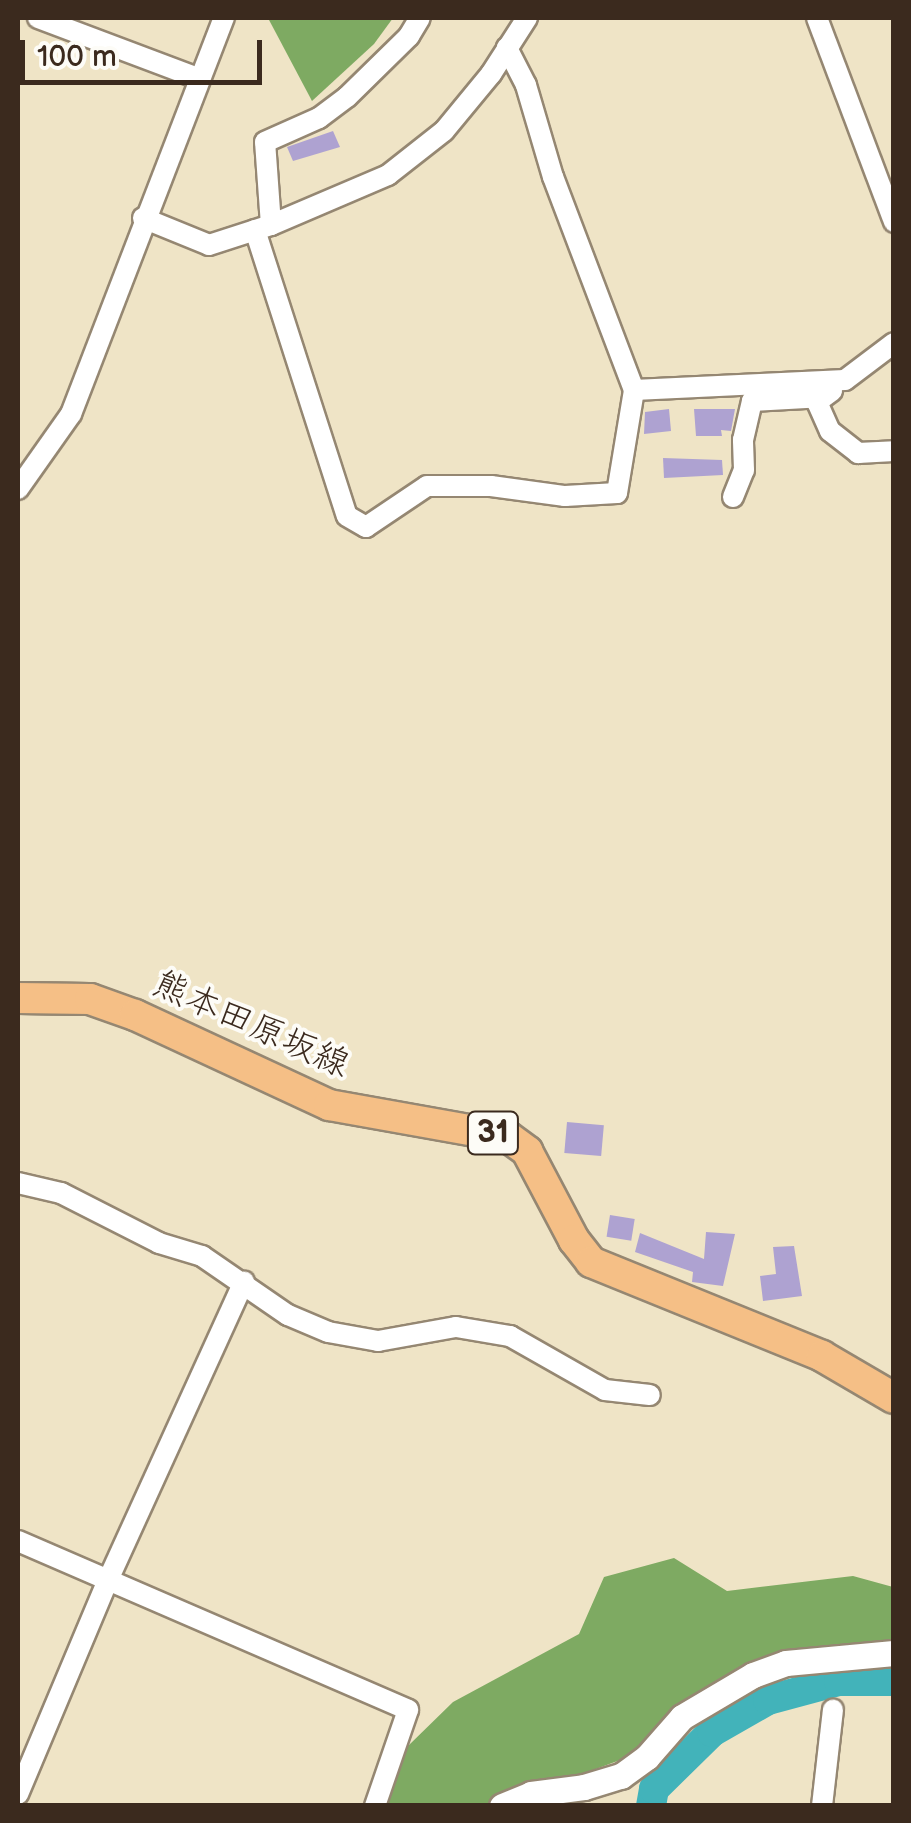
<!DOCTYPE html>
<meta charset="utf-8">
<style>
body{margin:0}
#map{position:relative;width:911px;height:1823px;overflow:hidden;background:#efe4c6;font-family:"Balsamiq Sans","Klee One",sans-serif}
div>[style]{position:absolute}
.forest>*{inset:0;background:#7eaa62}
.river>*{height:30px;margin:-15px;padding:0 15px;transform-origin:15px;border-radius:15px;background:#42b3ba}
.building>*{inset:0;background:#aea2d1;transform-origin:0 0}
.roads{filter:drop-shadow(2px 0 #958772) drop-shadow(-2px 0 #958772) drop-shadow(0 2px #958772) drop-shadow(0 -2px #958772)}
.minor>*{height:20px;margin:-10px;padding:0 10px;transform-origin:10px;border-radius:10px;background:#fff}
.tertiary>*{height:25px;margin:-12.5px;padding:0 12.5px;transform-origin:12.5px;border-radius:12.5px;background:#fff}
.primary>*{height:30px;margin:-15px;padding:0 15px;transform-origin:15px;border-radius:15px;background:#f5bf86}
span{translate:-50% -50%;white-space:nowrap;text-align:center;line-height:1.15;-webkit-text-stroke:8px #fdfcf7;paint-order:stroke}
.shield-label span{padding:2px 8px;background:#fdfcf7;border:2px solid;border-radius:8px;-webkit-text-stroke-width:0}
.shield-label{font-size:32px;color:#3b2a1e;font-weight:700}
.street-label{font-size:35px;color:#3b2a1e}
.frame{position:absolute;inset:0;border:20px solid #3b2a1e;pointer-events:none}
.scale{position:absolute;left:20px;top:40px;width:242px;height:45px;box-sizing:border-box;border:5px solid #3b2a1e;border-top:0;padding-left:12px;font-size:30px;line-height:35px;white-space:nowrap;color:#3b2a1e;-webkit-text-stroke:8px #fdfcf7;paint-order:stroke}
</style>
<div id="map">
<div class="forest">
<i style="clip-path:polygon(268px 18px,393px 18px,374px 44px,312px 101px)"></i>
<i style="clip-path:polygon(674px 1558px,727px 1591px,853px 1576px,893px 1587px,893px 1643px,808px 1648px,687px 1717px,647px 1750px,534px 1792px,523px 1805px,363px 1806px,409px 1745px,453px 1702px,579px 1634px,604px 1577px)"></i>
</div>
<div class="river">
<i style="left:651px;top:1806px;width:17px;rotate:-80deg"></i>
<i style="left:654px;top:1789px;width:81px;rotate:-44.5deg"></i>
<i style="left:712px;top:1732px;width:64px;rotate:-29.7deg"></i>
<i style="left:768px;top:1700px;width:73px;rotate:-15deg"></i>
<i style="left:839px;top:1681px;width:55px"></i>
</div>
<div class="building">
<i style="clip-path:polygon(333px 131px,340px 147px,293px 161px,287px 147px)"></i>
<i style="clip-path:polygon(669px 409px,671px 431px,644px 434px,645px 412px)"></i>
<i style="clip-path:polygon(694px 409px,735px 409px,731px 431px,721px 430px,722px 436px,696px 436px)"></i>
<i style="clip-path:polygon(663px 458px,722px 460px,723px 475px,664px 478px)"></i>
<i style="left:567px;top:1122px;width:37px;height:31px;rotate:5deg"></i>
<i style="left:610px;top:1215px;width:25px;height:22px;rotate:9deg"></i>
<i style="clip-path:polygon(706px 1232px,735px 1234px,723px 1286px,692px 1282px,693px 1272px,635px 1252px,640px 1233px,704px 1259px)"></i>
<i style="clip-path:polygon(794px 1246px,802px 1296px,763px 1301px,760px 1276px,776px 1274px,773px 1247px)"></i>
</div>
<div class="roads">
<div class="minor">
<i style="left:38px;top:18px;width:173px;rotate:20.6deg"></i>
<i style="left:817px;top:18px;width:218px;rotate:69.3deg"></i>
<i style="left:143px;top:218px;width:71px;rotate:22.2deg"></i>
<i style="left:209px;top:245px;width:65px;rotate:-17.9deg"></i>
<i style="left:271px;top:225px;width:83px;rotate:-94.1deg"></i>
<i style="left:265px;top:142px;width:59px;rotate:-24deg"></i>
<i style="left:319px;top:118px;width:35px;rotate:-37deg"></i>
<i style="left:347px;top:97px;width:87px;rotate:-44.5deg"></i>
<i style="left:409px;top:36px;width:21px;rotate:-59deg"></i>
<i style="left:271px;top:225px;width:127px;rotate:-23.1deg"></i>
<i style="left:388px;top:175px;width:71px;rotate:-38.2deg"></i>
<i style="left:444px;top:131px;width:74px;rotate:-50.5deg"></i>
<i style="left:491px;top:74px;width:67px;rotate:-57.3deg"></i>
<i style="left:255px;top:230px;width:300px;rotate:72.2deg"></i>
<i style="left:347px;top:516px;width:22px;rotate:30deg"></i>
<i style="left:366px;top:527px;width:73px;rotate:-33.9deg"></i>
<i style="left:427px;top:486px;width:64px"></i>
<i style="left:491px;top:486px;width:75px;rotate:7.7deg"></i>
<i style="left:565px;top:496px;width:52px;rotate:-3.3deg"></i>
<i style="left:617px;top:493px;width:104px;rotate:-80.6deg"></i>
<i style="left:634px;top:390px;width:228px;rotate:-110.8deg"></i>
<i style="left:553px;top:177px;width:96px;rotate:-106.4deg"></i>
<i style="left:526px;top:85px;width:42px;rotate:-117.2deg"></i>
<i style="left:634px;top:390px;width:211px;rotate:-2.7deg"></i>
<i style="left:845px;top:380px;width:61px;rotate:-37.1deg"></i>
<i style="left:832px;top:391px;width:19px;rotate:144deg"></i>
<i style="left:817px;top:402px;width:32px;rotate:66deg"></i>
<i style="left:830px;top:431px;width:36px;rotate:38deg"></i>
<i style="left:858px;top:453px;width:36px;rotate:-3deg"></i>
<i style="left:18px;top:489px;width:92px;rotate:-54.8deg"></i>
<i style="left:71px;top:414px;width:425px;rotate:-68.9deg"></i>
<i style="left:733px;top:497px;width:29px;rotate:-68deg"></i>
<i style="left:744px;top:470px;width:30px;rotate:-92deg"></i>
<i style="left:743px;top:440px;width:40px;rotate:-77deg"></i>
<i style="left:752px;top:401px;width:54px;rotate:-3.2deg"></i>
<i style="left:806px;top:398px;width:26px;rotate:-25deg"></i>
<i style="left:18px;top:1183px;width:44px;rotate:13.1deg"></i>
<i style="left:61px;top:1193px;width:110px;rotate:27deg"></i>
<i style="left:159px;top:1243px;width:45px;rotate:16.8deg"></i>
<i style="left:202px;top:1256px;width:104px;rotate:34.5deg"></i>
<i style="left:288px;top:1315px;width:43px;rotate:23deg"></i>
<i style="left:328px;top:1332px;width:51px;rotate:10.2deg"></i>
<i style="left:378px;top:1341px;width:79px;rotate:-10.2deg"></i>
<i style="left:456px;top:1327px;width:55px;rotate:9.5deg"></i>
<i style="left:510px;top:1336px;width:109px;rotate:29.6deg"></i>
<i style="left:605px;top:1390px;width:45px;rotate:6.3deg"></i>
<i style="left:18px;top:1541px;width:425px;rotate:23.4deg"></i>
<i style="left:408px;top:1710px;width:102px;rotate:109deg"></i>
<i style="left:18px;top:1794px;width:232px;rotate:-67.2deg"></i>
<i style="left:108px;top:1580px;width:328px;rotate:-65.5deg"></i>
<i style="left:822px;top:1806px;width:97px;rotate:-83.5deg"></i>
</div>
<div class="tertiary">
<i style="left:502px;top:1806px;width:31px;rotate:-22deg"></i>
<i style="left:531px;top:1794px;width:53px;rotate:-7.5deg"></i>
<i style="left:584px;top:1787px;width:39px;rotate:-17deg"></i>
<i style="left:621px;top:1776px;width:32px;rotate:-36deg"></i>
<i style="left:647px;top:1757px;width:53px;rotate:-48.8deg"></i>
<i style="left:682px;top:1717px;width:82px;rotate:-30.6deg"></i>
<i style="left:753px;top:1675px;width:35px;rotate:-20deg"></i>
<i style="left:786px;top:1663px;width:108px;rotate:-5.3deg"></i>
</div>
<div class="primary">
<i style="left:18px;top:998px;width:72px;rotate:0.8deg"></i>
<i style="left:90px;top:999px;width:48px;rotate:19.6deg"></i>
<i style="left:135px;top:1015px;width:214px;rotate:24.9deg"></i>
<i style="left:329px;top:1105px;width:182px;rotate:10.1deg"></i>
<i style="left:508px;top:1137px;width:24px;rotate:36deg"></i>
<i style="left:527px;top:1151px;width:101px;rotate:62.2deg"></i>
<i style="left:574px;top:1240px;width:28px;rotate:52deg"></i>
<i style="left:591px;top:1262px;width:249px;rotate:22.1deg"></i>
<i style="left:822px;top:1356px;width:83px;rotate:30.3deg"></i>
</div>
</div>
<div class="shield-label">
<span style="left:493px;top:1133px">31</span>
</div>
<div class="street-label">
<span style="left:251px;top:1025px;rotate:24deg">熊本田原坂線</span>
</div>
<div class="frame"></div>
<div class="scale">100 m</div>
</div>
